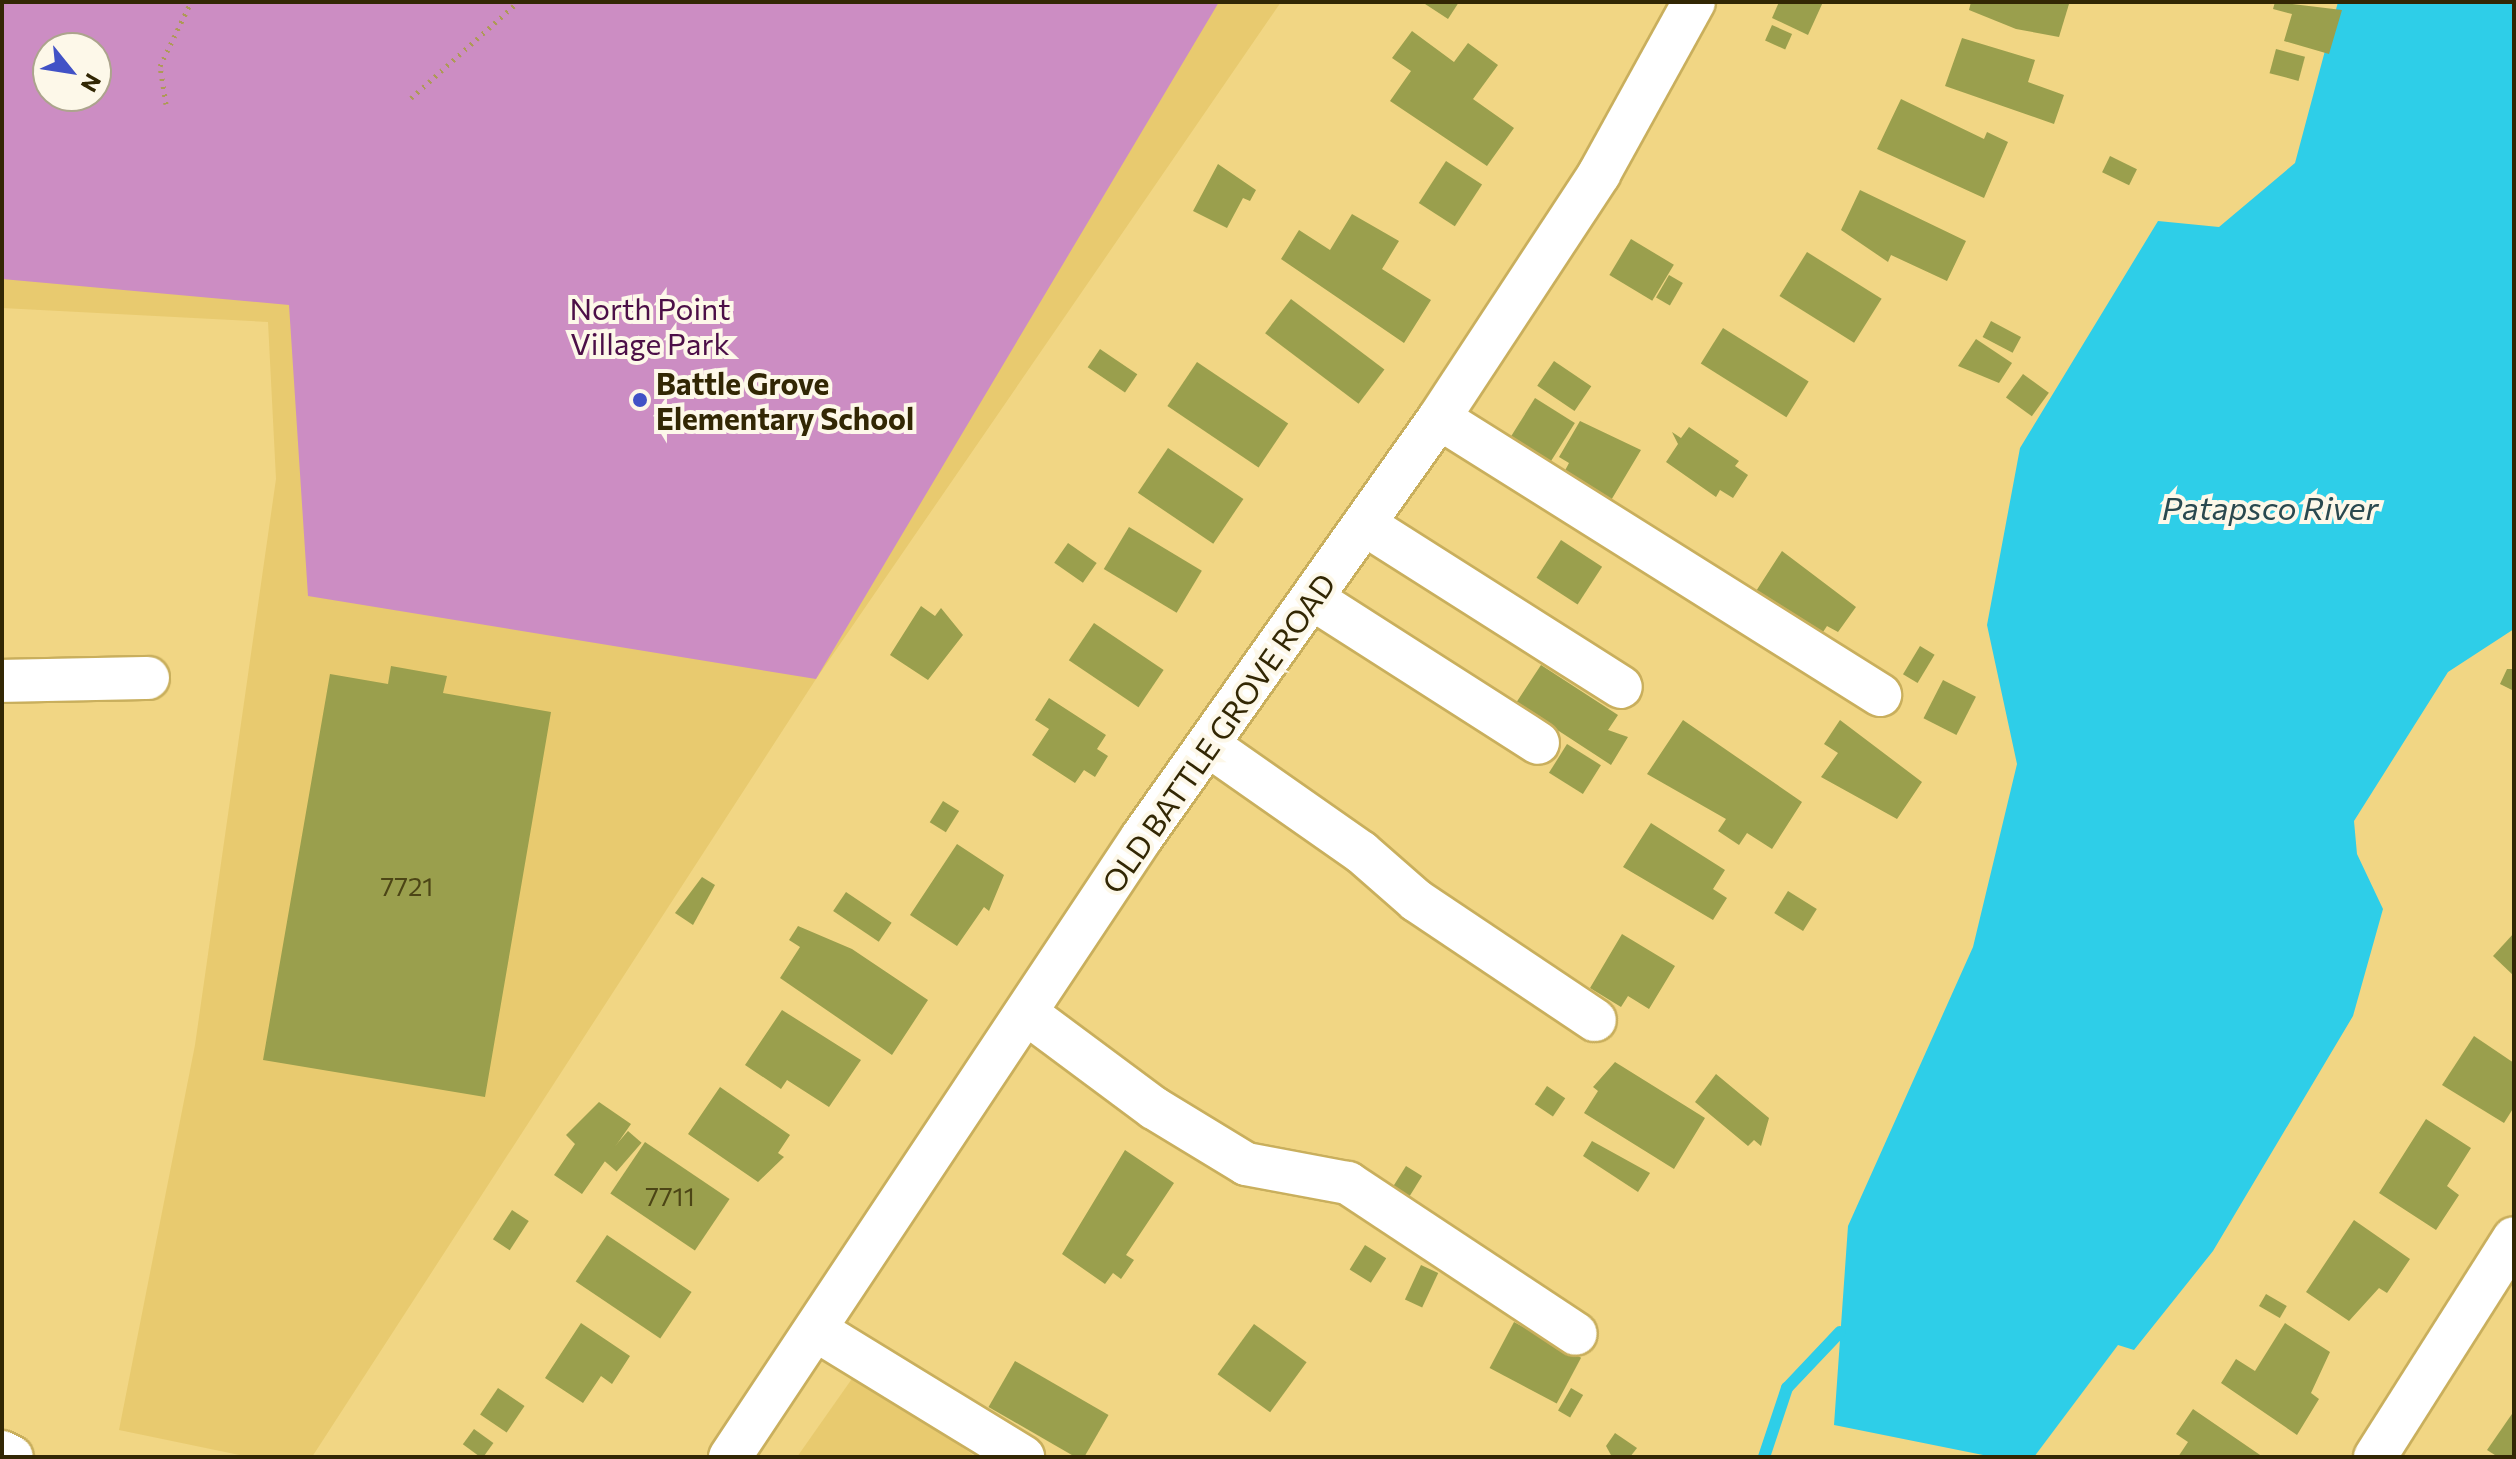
<!DOCTYPE html>
<style>
body{margin:0}
#map{position:relative;width:2516px;height:1459px;overflow:hidden;background:#f1d684;font-family:Commissioner,sans-serif}
div>[style]{position:absolute}
.built>*{inset:0;background:#e8ca6f}
.green>*{inset:0;background:#cc8dc3}
.water>*{inset:0;background:#2ecee8}
.stream>*{height:12px;margin:-6px;padding:0 6px;transform-origin:6px;border-radius:6px;background:#2ecee8}
.building>*{inset:0;background:#9a9f4d;transform-origin:0 0}
.path>*{height:5px;margin-top:-2.5px;transform-origin:0;background:repeating-linear-gradient(90deg,#ae9957 0 2px,transparent 0 8px)}
.roads{filter:drop-shadow(2px 0 #c9af5d) drop-shadow(-2px 0 #c9af5d) drop-shadow(0 2px #c9af5d) drop-shadow(0 -2px #c9af5d)}
.minor>*{height:42px;margin:-21px;padding:0 21px;transform-origin:21px;border-radius:21px;background:#fff}
.dots>*{width:22px;height:22px;translate:-50% -50%;box-sizing:border-box;border:4px solid #fdf8e9;border-radius:50%}
span{translate:-50% -50%;white-space:nowrap;text-align:center;line-height:1.15;-webkit-text-stroke:8px #fdf8e9;paint-order:stroke}
.number-label{font-size:26px;color:#4c4516}
.number-label span{-webkit-text-stroke-width:0}
.park-label{font-size:30px;color:#4c0f47}
.poi-label{font-size:30px;color:#322704;font-weight:700}
.left{translate:0 -50%;text-align:left}
.street-label{font-size:30px;color:#322704}
.water-label{font-size:32px;color:#2a494f;font-style:italic}
.frame{position:absolute;inset:0;border:4px solid #322704;pointer-events:none}
.north{position:absolute;left:32px;top:32px;width:80px;height:80px;box-sizing:border-box;background:#fdf8e9;border:2px solid #aca48d;border-radius:50%;rotate:120deg;font-size:22px;font-weight:700;line-height:32px;text-align:center;color:#322704}
.north::after{content:'';display:block;margin:auto;width:28px;height:36px;background:#4152c6;clip-path:polygon(50% 0,100% 100%,50% 72%,0 100%)}
</style>
<div id="map">
<div class="built">
<i style="clip-path:polygon(evenodd,2px 2px,1281px 2px,816px 679px,312px 1457px,249px 1457px,119px 1430px,195px 1045px,276px 479px,268px 322px,2px 308px,2px 2px,48px 48px,96px 48px,96px 96px,48px 96px,48px 48px)"></i>
<i style="clip-path:polygon(856px 1373px,976px 1457px,797px 1457px)"></i>
</div>
<div class="green">
<i style="clip-path:polygon(evenodd,2px 2px,1219px 2px,816px 679px,308px 596px,289px 305px,2px 279px,2px 2px,96px 48px,96px 96px,48px 96px,48px 48px,96px 48px)"></i>
</div>
<div class="water">
<i style="clip-path:polygon(2338px 2px,2514px 2px,2514px 629px,2448px 672px,2354px 821px,2357px 854px,2383px 909px,2353px 1016px,2213px 1251px,2134px 1350px,2118px 1345px,2034px 1457px,1993px 1457px,1834px 1425px,1848px 1226px,1973px 947px,2017px 764px,1987px 625px,2020px 448px,2158px 221px,2219px 227px,2295px 163px)"></i>
</div>
<div class="stream">
<i style="left:1764px;top:1457px;width:73px;rotate:-71.6deg"></i>
<i style="left:1787px;top:1388px;width:77px;rotate:-46.6deg"></i>
</div>
<div class="building">
<i style="clip-path:polygon(1422px 2px,1459px 2px,1448px 19px)"></i>
<i style="clip-path:polygon(1779px 2px,1823px 2px,1808px 35px,1772px 18px)"></i>
<i style="clip-path:polygon(1971px 2px,2063px 2px,2069px 4px,2059px 37px,2016px 29px,1969px 10px)"></i>
<i style="clip-path:polygon(2275px 2px,2342px 10px,2329px 54px,2284px 41px,2292px 14px,2273px 9px)"></i>
<i style="left:1772px;top:25px;width:22px;height:17px;rotate:24deg"></i>
<i style="clip-path:polygon(1412px 31px,1454px 62px,1468px 43px,1498px 65px,1473px 99px,1514px 128px,1487px 166px,1390px 101px,1411px 71px,1392px 58px)"></i>
<i style="clip-path:polygon(1962px 38px,2035px 60px,2028px 82px,2064px 95px,2054px 124px,1945px 86px)"></i>
<i style="left:2276px;top:49px;width:30px;height:25px;rotate:15deg"></i>
<i style="clip-path:polygon(1901px 99px,1984px 139px,1987px 132px,2008px 142px,1984px 198px,1877px 149px)"></i>
<i style="left:2110px;top:156px;width:30px;height:18px;rotate:26deg"></i>
<i style="left:1446px;top:161px;width:43px;height:50px;rotate:33deg"></i>
<i style="clip-path:polygon(1218px 164px,1256px 190px,1250px 201px,1243px 198px,1227px 228px,1193px 211px)"></i>
<i style="clip-path:polygon(1860px 190px,1966px 241px,1947px 281px,1891px 255px,1888px 262px,1841px 230px)"></i>
<i style="clip-path:polygon(1352px 214px,1399px 241px,1382px 269px,1431px 300px,1404px 343px,1281px 259px,1299px 230px,1330px 250px)"></i>
<i style="left:1631px;top:239px;width:50px;height:42px;rotate:31deg"></i>
<i style="left:1807px;top:252px;width:88px;height:52px;rotate:32deg"></i>
<i style="left:1669px;top:275px;width:16px;height:26px;rotate:30deg"></i>
<i style="left:1291px;top:299px;width:117px;height:43px;rotate:37deg"></i>
<i style="left:1991px;top:321px;width:34px;height:18px;rotate:28deg"></i>
<i style="left:1723px;top:328px;width:101px;height:42px;rotate:32deg"></i>
<i style="clip-path:polygon(1976px 339px,2012px 363px,1999px 383px,1958px 366px)"></i>
<i style="left:1100px;top:349px;width:45px;height:22px;rotate:34deg"></i>
<i style="left:1554px;top:361px;width:45px;height:30px;rotate:34deg"></i>
<i style="left:1197px;top:362px;width:110px;height:53px;rotate:34deg"></i>
<i style="left:2023px;top:374px;width:32px;height:29px;rotate:36deg"></i>
<i style="left:1535px;top:398px;width:47px;height:49px;rotate:32deg"></i>
<i style="clip-path:polygon(1580px 421px,1641px 450px,1610px 502px,1561px 478px,1569px 463px,1559px 457px)"></i>
<i style="clip-path:polygon(1689px 427px,1739px 461px,1735px 466px,1748px 475px,1733px 498px,1720px 490px,1716px 497px,1666px 462px,1678px 444px,1672px 432px,1681px 438px)"></i>
<i style="left:1168px;top:448px;width:91px;height:54px;rotate:34deg"></i>
<i style="left:1129px;top:527px;width:85px;height:49px;rotate:31deg"></i>
<i style="left:1561px;top:540px;width:49px;height:45px;rotate:33deg"></i>
<i style="left:1068px;top:543px;width:35px;height:24px;rotate:35deg"></i>
<i style="clip-path:polygon(1782px 551px,1856px 607px,1838px 632px,1827px 626px,1815px 644px,1749px 602px)"></i>
<i style="clip-path:polygon(921px 606px,935px 616px,941px 608px,963px 635px,928px 680px,890px 655px)"></i>
<i style="left:1094px;top:623px;width:84px;height:45px;rotate:34deg"></i>
<i style="left:1920px;top:646px;width:17px;height:33px;rotate:31deg"></i>
<i style="clip-path:polygon(1541px 665px,1618px 715px,1608px 730px,1628px 737px,1611px 765px,1516px 703px)"></i>
<i style="clip-path:polygon(391px 666px,447px 676px,443px 693px,551px 712px,485px 1097px,263px 1060px,330px 674px,388px 684px)"></i>
<i style="clip-path:polygon(2507px 669px,2514px 669px,2514px 691px,2500px 684px)"></i>
<i style="left:1943px;top:680px;width:37px;height:43px;rotate:27deg"></i>
<i style="clip-path:polygon(1049px 698px,1106px 735px,1097px 749px,1108px 756px,1095px 777px,1084px 770px,1075px 783px,1032px 755px,1049px 729px,1035px 720px)"></i>
<i style="clip-path:polygon(1683px 720px,1802px 802px,1772px 849px,1747px 833px,1739px 845px,1718px 831px,1726px 819px,1647px 774px)"></i>
<i style="clip-path:polygon(1840px 720px,1922px 782px,1897px 819px,1821px 777px,1838px 753px,1824px 744px)"></i>
<i style="left:1567px;top:744px;width:40px;height:34px;rotate:32deg"></i>
<i style="left:943px;top:801px;width:19px;height:25px;rotate:32deg"></i>
<i style="clip-path:polygon(1651px 823px,1725px 870px,1713px 889px,1727px 898px,1713px 920px,1623px 867px)"></i>
<i style="clip-path:polygon(957px 844px,1004px 875px,989px 911px,984px 907px,957px 946px,910px 915px)"></i>
<i style="clip-path:polygon(702px 877px,715px 885px,693px 925px,675px 913px)"></i>
<i style="left:1788px;top:891px;width:34px;height:26px;rotate:32deg"></i>
<i style="left:846px;top:892px;width:55px;height:23px;rotate:34deg"></i>
<i style="clip-path:polygon(798px 926px,852px 949px,928px 1000px,892px 1055px,780px 978px,800px 947px,789px 940px)"></i>
<i style="clip-path:polygon(2514px 933px,2514px 976px,2493px 956px)"></i>
<i style="clip-path:polygon(1622px 934px,1675px 966px,1649px 1009px,1628px 996px,1621px 1007px,1590px 988px)"></i>
<i style="clip-path:polygon(782px 1010px,861px 1060px,829px 1107px,787px 1080px,781px 1089px,745px 1065px)"></i>
<i style="clip-path:polygon(2474px 1036px,2514px 1063px,2514px 1107px,2504px 1123px,2442px 1085px)"></i>
<i style="clip-path:polygon(1615px 1062px,1705px 1118px,1674px 1169px,1584px 1113px,1598px 1091px,1593px 1087px)"></i>
<i style="clip-path:polygon(1716px 1074px,1769px 1118px,1761px 1146px,1754px 1140px,1748px 1146px,1695px 1102px)"></i>
<i style="left:1547px;top:1086px;width:22px;height:22px;rotate:34deg"></i>
<i style="clip-path:polygon(720px 1087px,790px 1135px,778px 1153px,784px 1157px,758px 1182px,688px 1134px)"></i>
<i style="clip-path:polygon(599px 1102px,631px 1124px,582px 1194px,554px 1175px,575px 1144px,566px 1135px)"></i>
<i style="clip-path:polygon(2426px 1119px,2471px 1148px,2447px 1186px,2459px 1195px,2436px 1230px,2379px 1193px)"></i>
<i style="left:628px;top:1131px;width:18px;height:38px;rotate:41deg"></i>
<i style="clip-path:polygon(1592px 1141px,1650px 1173px,1638px 1192px,1583px 1156px)"></i>
<i style="left:645px;top:1142px;width:102px;height:62px;rotate:34deg"></i>
<i style="clip-path:polygon(1125px 1150px,1174px 1183px,1126px 1255px,1134px 1260px,1121px 1279px,1113px 1273px,1105px 1284px,1062px 1254px)"></i>
<i style="left:1406px;top:1166px;width:19px;height:24px;rotate:32deg"></i>
<i style="left:512px;top:1210px;width:20px;height:35px;rotate:33deg"></i>
<i style="clip-path:polygon(2354px 1220px,2410px 1259px,2387px 1293px,2379px 1288px,2349px 1321px,2306px 1292px)"></i>
<i style="left:607px;top:1235px;width:102px;height:56px;rotate:34deg"></i>
<i style="left:1365px;top:1245px;width:25px;height:29px;rotate:32deg"></i>
<i style="left:1421px;top:1265px;width:19px;height:38px;rotate:25deg"></i>
<i style="left:2266px;top:1294px;width:24px;height:14px;rotate:30deg"></i>
<i style="left:1514px;top:1322px;width:76px;height:52px;rotate:28deg"></i>
<i style="clip-path:polygon(581px 1323px,630px 1356px,612px 1384px,601px 1376px,583px 1403px,545px 1378px)"></i>
<i style="clip-path:polygon(2285px 1323px,2330px 1352px,2311px 1393px,2319px 1399px,2297px 1435px,2221px 1383px,2236px 1359px,2255px 1371px)"></i>
<i style="left:1254px;top:1324px;width:65px;height:62px;rotate:36deg"></i>
<i style="left:1015px;top:1361px;width:108px;height:53px;rotate:30deg"></i>
<i style="left:498px;top:1388px;width:32px;height:32px;rotate:34deg"></i>
<i style="left:1571px;top:1388px;width:14px;height:26px;rotate:30deg"></i>
<i style="clip-path:polygon(2193px 1409px,2263px 1457px,2178px 1457px,2188px 1442px,2176px 1434px)"></i>
<i style="clip-path:polygon(2514px 1411px,2514px 1457px,2498px 1457px,2487px 1450px)"></i>
<i style="left:474px;top:1429px;width:24px;height:19px;rotate:36deg"></i>
<i style="clip-path:polygon(1615px 1433px,1637px 1448px,1630px 1457px,1612px 1457px,1606px 1446px)"></i>
</div>
<div class="path">
<i style="left:411px;top:98px;width:144px;rotate:-41.9deg"></i>
<i style="left:166px;top:104px;width:38px;rotate:-99deg"></i>
<i style="left:160px;top:66px;width:71px;rotate:-64.2deg"></i>
</div>
<div class="roads">
<div class="minor">
<i style="left:1439px;top:418px;width:521px;rotate:32.13deg"></i>
<i style="left:1364px;top:524px;width:304px;rotate:32.4deg"></i>
<i style="left:1313px;top:599px;width:267px;rotate:32.6deg"></i>
<i style="left:2px;top:681px;width:146px;rotate:-1.2deg"></i>
<i style="left:1208px;top:745px;width:187px;rotate:35deg"></i>
<i style="left:1361px;top:852px;width:74px;rotate:41.2deg"></i>
<i style="left:1417px;top:901px;width:214px;rotate:33.8deg"></i>
<i style="left:1026px;top:1013px;width:159px;rotate:36.6deg"></i>
<i style="left:1154px;top:1108px;width:108px;rotate:31.3deg"></i>
<i style="left:1246px;top:1164px;width:104px;rotate:10.6deg"></i>
<i style="left:1348px;top:1183px;width:273px;rotate:33.5deg"></i>
<i style="left:816px;top:1330px;width:243px;rotate:31.5deg"></i>
<i style="left:2px;top:1452px;width:11px;rotate:27deg"></i>
<i style="left:730px;top:1457px;width:744px;rotate:-56.4deg"></i>
<i style="left:1142px;top:837px;width:514px;rotate:-54.67deg"></i>
<i style="left:1439px;top:418px;width:292px;rotate:-56.7deg"></i>
<i style="left:1599px;top:174px;width:196px;rotate:-61.1deg"></i>
<i style="left:2375px;top:1457px;width:259px;rotate:-57.6deg"></i>
</div>
</div>
<div class="dots">
<i style="left:640px;top:400px;background:#4152c6"></i>
</div>
<div class="number-label">
<span style="left:407px;top:886px">7721</span>
<span style="left:670px;top:1196px">7711</span>
</div>
<div class="park-label">
<span style="left:650px;top:325px">North Point<br>Village Park</span>
</div>
<div class="poi-label">
<span class="left" style="left:656px;top:400px">Battle Grove<br>Elementary School</span>
</div>
<div class="street-label">
<span style="left:1218px;top:733px;rotate:-55deg">OLD BATTLE GROVE ROAD</span>
</div>
<div class="water-label">
<span style="left:2270px;top:507px">Patapsco River</span>
</div>
<div class="frame"></div>
<div class="north">N</div>
</div>
